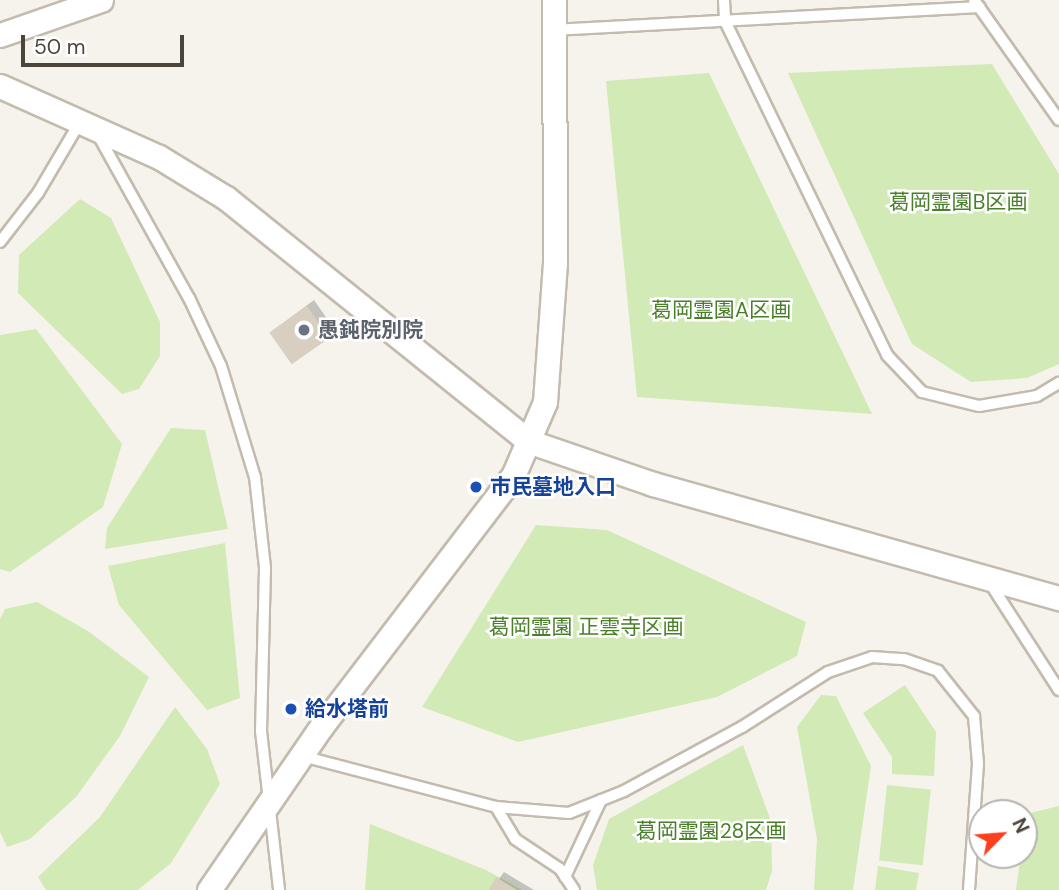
<!DOCTYPE html>
<meta charset="utf-8">
<style>
body{margin:0}
#map{position:relative;width:1059px;height:890px;overflow:hidden;background:#f6f3ec;font-family:"DM Sans","Noto Sans JP",sans-serif}
div>[style]{position:absolute}
.green>*{inset:0;background:#d2eab5;transform-origin:0 0}
.shadow>*{inset:0;background:#0003}
.building>*{inset:0;background:#d8cfc1;transform-origin:0 0}
.roads{filter:drop-shadow(2px 0 #c2bbae) drop-shadow(-2px 0 #c2bbae) drop-shadow(0 2px #c2bbae) drop-shadow(0 -2px #c2bbae)}
.lane>*{height:10px;margin:-5px;padding:0 5px;transform-origin:5px;border-radius:5px;background:#fff}
.street>*{height:23px;margin:-11.5px;padding:0 11.5px;transform-origin:11.5px;border-radius:11.5px;background:#fff}
.dots>*{width:19px;height:19px;translate:-50% -50%;box-sizing:border-box;border:4px solid #fff;border-radius:50%}
span{translate:-50% -50%;white-space:nowrap;text-align:center;line-height:1.15;-webkit-text-stroke:5px #fff;paint-order:stroke}
.park-label{font-size:21px;color:#4a7f2a}
.worship-label{font-size:21px;color:#5b616d;font-weight:700}
.left{translate:0 -50%;text-align:left}
.transit-label{font-size:21px;color:#164399;font-weight:700}
.north{position:absolute;left:968px;top:799px;width:70px;height:70px;box-sizing:border-box;background:#fff;border:2px solid #b7b4b0;border-radius:50%;rotate:65deg;font-size:19px;font-weight:700;line-height:28px;text-align:center;color:#4b4439}
.north::after{content:'';display:block;margin:auto;width:24px;height:32px;background:#fc3f1d;clip-path:polygon(50% 0,100% 100%,50% 72%,0 100%)}
.scale{position:absolute;left:21px;top:35px;width:163px;height:32px;box-sizing:border-box;border:4px solid #4b4439;border-top:0;padding-left:9px;font-size:21px;line-height:24px;white-space:nowrap;color:#4b4439;-webkit-text-stroke:5px #fff;paint-order:stroke}
</style>
<div id="map">
<div class="green">
<i style="clip-path:polygon(992px 64px,1059px 174px,1059px 364px,1027px 378px,971px 382px,912px 344px,788px 73px)"></i>
<i style="clip-path:polygon(709px 73px,872px 414px,637px 397px,606px 81px)"></i>
<i style="clip-path:polygon(80px 199px,111px 218px,160px 322px,160px 356px,139px 389px,122px 394px,18px 293px,19px 255px)"></i>
<i style="clip-path:polygon(36px 329px,122px 444px,103px 507px,10px 572px,0 569px,0 335px)"></i>
<i style="clip-path:polygon(171px 428px,205px 430px,228px 529px,105px 549px,107px 528px)"></i>
<i style="clip-path:polygon(536px 525px,607px 530px,806px 622px,797px 656px,717px 697px,518px 742px,422px 707px)"></i>
<i style="clip-path:polygon(225px 543px,240px 698px,207px 710px,119px 605px,108px 566px)"></i>
<i style="clip-path:polygon(37px 602px,88px 631px,149px 677px,120px 736px,76px 797px,30px 839px,7px 847px,0 832px,0 619px,5px 609px)"></i>
<i style="clip-path:polygon(905px 685px,936px 732px,934px 776px,892px 774px,892px 757px,863px 713px)"></i>
<i style="clip-path:polygon(821px 695px,836px 696px,871px 766px,853px 890px,814px 890px,817px 839px,797px 727px)"></i>
<i style="clip-path:polygon(175px 707px,207px 749px,220px 784px,171px 863px,138px 890px,46px 890px,38px 877px,100px 817px)"></i>
<i style="clip-path:polygon(743px 745px,771px 821px,772px 871px,766px 890px,597px 890px,593px 865px,609px 819px)"></i>
<i style="left:887px;top:785px;width:44px;height:76px;rotate:6deg"></i>
<i style="clip-path:polygon(1059px 806px,1059px 890px,1016px 890px,1026px 814px)"></i>
<i style="clip-path:polygon(370px 824px,486px 870px,522px 890px,365px 890px)"></i>
<i style="clip-path:polygon(878px 866px,919px 873px,916px 890px,875px 890px)"></i>
</div>
<div class="shadow">
<i style="clip-path:polygon(314px 300px,335px 330px,328px 337px,271px 332px)"></i>
<i style="clip-path:polygon(504px 872px,534px 890px,491px 890px)"></i>
</div>
<div class="building">
<i style="left:307px;top:306px;width:39px;height:46px;rotate:55deg"></i>
<i style="clip-path:polygon(496px 877px,517px 890px,489px 890px)"></i>
</div>
<div class="roads">
<div class="lane">
<i style="left:724px;top:0;width:21px;rotate:87deg"></i>
<i style="left:725px;top:21px;width:371px;rotate:64.1deg"></i>
<i style="left:887px;top:355px;width:51px;rotate:46.6deg"></i>
<i style="left:922px;top:392px;width:59px;rotate:13.8deg"></i>
<i style="left:979px;top:406px;width:59px;rotate:-9.8deg"></i>
<i style="left:1037px;top:396px;width:26px;rotate:-31deg"></i>
<i style="left:974px;top:0;width:147px;rotate:54.7deg"></i>
<i style="left:553px;top:30px;width:427px;rotate:-3.1deg"></i>
<i style="left:97px;top:133px;width:189px;rotate:60.9deg"></i>
<i style="left:189px;top:298px;width:75px;rotate:64.8deg"></i>
<i style="left:221px;top:366px;width:116px;rotate:73deg"></i>
<i style="left:255px;top:477px;width:92px;rotate:83.7deg"></i>
<i style="left:265px;top:568px;width:163px;rotate:91.4deg"></i>
<i style="left:261px;top:731px;width:160px;rotate:83.5deg"></i>
<i style="left:0;top:242px;width:62px;rotate:-52.2deg"></i>
<i style="left:38px;top:193px;width:82px;rotate:-59.4deg"></i>
<i style="left:988px;top:580px;width:131px;rotate:57.2deg"></i>
<i style="left:302px;top:756px;width:201px;rotate:14.7deg"></i>
<i style="left:496px;top:807px;width:73px;rotate:4.7deg"></i>
<i style="left:569px;top:813px;width:59px;rotate:-21.8deg"></i>
<i style="left:624px;top:791px;width:134px;rotate:-28.5deg"></i>
<i style="left:742px;top:727px;width:102px;rotate:-32.6deg"></i>
<i style="left:828px;top:672px;width:46px;rotate:-18.8deg"></i>
<i style="left:872px;top:657px;width:32px;rotate:4deg"></i>
<i style="left:904px;top:659px;width:36px;rotate:19deg"></i>
<i style="left:938px;top:671px;width:58px;rotate:51.3deg"></i>
<i style="left:974px;top:716px;width:48px;rotate:85.2deg"></i>
<i style="left:978px;top:764px;width:126px;rotate:94.1deg"></i>
<i style="left:496px;top:807px;width:37px;rotate:59deg"></i>
<i style="left:515px;top:839px;width:54px;rotate:33.7deg"></i>
<i style="left:560px;top:869px;width:25px;rotate:56deg"></i>
<i style="left:565px;top:877px;width:85px;rotate:-64.9deg"></i>
</div>
<div class="street">
<i style="left:0;top:35px;width:107px;rotate:-19.1deg"></i>
<i style="left:0;top:86px;width:174px;rotate:24.1deg"></i>
<i style="left:159px;top:157px;width:79px;rotate:31.5deg"></i>
<i style="left:226px;top:198px;width:388px;rotate:38.8deg"></i>
<i style="left:528px;top:441px;width:132px;rotate:19deg"></i>
<i style="left:653px;top:484px;width:422px;rotate:15.7deg"></i>
<i style="left:209px;top:890px;width:198px;rotate:-55.5deg"></i>
<i style="left:321px;top:727px;width:316px;rotate:-52.6deg"></i>
<i style="left:513px;top:476px;width:81px;rotate:-66.6deg"></i>
<i style="left:545px;top:402px;width:140px;rotate:-85.9deg"></i>
<i style="left:555px;top:262px;width:262px;rotate:-90.2deg"></i>
</div>
</div>
<div class="dots">
<i style="left:304px;top:330px;background:#6b7280"></i>
<i style="left:476px;top:487px;background:#1a4fb4"></i>
<i style="left:291px;top:709px;background:#1a4fb4"></i>
</div>
<div class="park-label">
<span style="left:958px;top:202px">葛岡霊園B区画</span>
<span style="left:721px;top:310px">葛岡霊園A区画</span>
<span style="left:586px;top:627px">葛岡霊園 正雲寺区画</span>
<span style="left:711px;top:831px">葛岡霊園28区画</span>
</div>
<div class="worship-label">
<span class="left" style="left:318px;top:330px">愚鈍院別院</span>
</div>
<div class="transit-label">
<span class="left" style="left:490px;top:487px">市民墓地入口</span>
<span class="left" style="left:305px;top:709px">給水塔前</span>
</div>
<div class="north">N</div>
<div class="scale">50 m</div>
</div>
